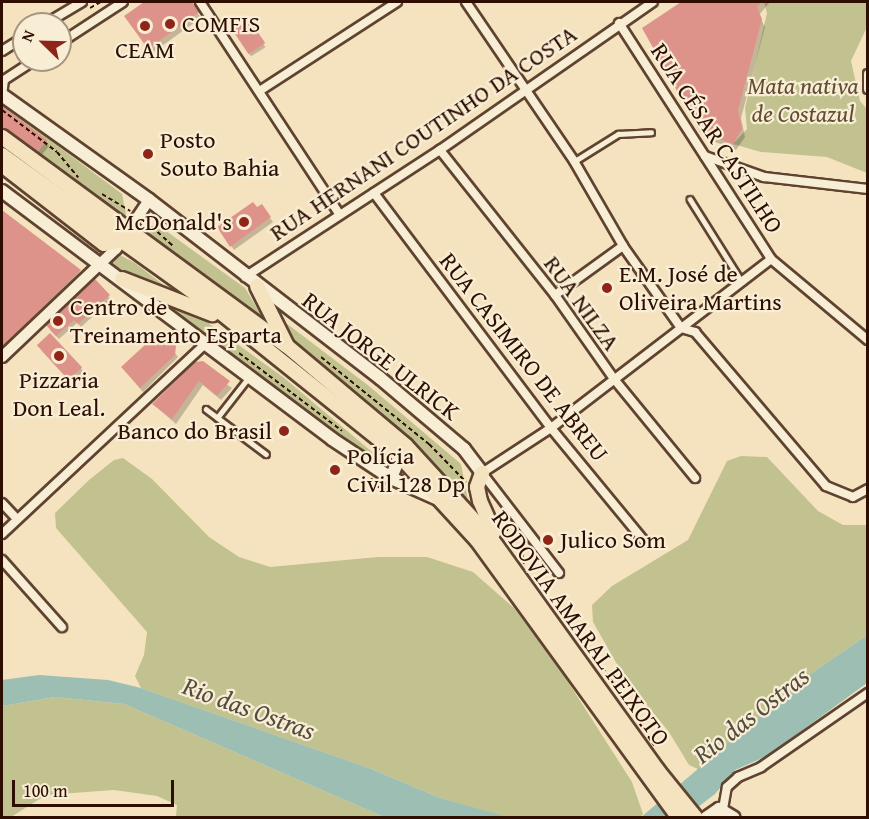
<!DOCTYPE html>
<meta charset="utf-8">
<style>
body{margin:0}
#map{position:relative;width:869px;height:819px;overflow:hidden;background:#f5e3bf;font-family:"Gentium Book Plus",serif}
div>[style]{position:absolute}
.green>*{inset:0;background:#c1c28f}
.water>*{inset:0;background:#9cbeb3}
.shadow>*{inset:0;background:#0003;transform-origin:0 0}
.building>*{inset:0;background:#de938a;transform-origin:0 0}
.path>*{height:2px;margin-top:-1px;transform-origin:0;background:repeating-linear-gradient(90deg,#2d0e00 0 4.5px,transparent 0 7.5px)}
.roads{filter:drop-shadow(2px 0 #5f4330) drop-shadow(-2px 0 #5f4330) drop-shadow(0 2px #5f4330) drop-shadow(0 -2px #5f4330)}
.service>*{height:4.5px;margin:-2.25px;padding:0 2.25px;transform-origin:2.25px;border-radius:2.25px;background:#f8edd5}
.minor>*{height:8px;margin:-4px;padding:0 4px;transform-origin:4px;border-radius:4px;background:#f8edd5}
.tertiary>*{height:10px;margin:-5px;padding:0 5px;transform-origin:5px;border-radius:5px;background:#f8edd5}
.secondary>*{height:12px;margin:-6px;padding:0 6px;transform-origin:6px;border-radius:6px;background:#f8edd5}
.trunk>*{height:14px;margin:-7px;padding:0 7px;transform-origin:7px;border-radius:7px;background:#f5e3bf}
.dots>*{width:16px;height:16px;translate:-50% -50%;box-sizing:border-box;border:3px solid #f8edd5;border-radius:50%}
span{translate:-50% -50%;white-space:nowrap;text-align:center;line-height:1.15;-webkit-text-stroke:4.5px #f8edd5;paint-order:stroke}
.poi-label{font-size:24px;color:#2d0e00}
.left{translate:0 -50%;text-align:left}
.right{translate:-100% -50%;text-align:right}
.park-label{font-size:24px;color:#614d32;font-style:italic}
.street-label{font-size:24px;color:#2d0e00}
.water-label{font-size:26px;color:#544c3f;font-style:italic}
.frame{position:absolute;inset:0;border:3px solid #2d0e00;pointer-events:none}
.north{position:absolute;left:12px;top:12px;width:60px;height:60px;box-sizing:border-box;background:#f8edd5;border:2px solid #a79480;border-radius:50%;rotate:293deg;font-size:16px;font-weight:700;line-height:24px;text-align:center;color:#2d0e00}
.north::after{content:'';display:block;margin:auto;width:21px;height:27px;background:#8f2418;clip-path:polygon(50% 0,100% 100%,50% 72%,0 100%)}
.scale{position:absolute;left:12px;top:780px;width:162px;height:27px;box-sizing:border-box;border:3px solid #2d0e00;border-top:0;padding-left:8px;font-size:18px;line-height:21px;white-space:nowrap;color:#2d0e00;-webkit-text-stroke:4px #f8edd5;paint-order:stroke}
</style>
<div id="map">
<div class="green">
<i style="clip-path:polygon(764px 2px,867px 2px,867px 27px,851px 61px,860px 101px,867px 109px,867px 173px,827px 157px,761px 152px,733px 144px,747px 129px,745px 108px,767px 13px)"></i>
<i style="clip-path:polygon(2px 104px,122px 194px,126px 214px,122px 221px,2px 129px)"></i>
<i style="clip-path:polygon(155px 223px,245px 288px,267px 325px,146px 237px)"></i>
<i style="clip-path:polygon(118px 254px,135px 263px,174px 293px,130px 277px,111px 263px)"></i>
<i style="clip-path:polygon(161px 298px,194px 313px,283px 377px,384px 462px,379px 467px,176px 314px)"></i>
<i style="clip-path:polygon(278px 317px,369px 386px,461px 464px,469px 506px,395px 430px,292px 344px)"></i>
<i style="clip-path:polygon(741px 456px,767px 457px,818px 511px,843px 525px,867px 525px,867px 635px,809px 675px,700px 770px,689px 765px,669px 732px,626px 680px,593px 622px,592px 605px,612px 586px,688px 540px,727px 461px)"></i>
<i style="clip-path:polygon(123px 458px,152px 479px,209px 537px,239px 557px,270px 567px,378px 557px,427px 557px,473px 572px,514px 608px,561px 671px,632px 782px,643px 814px,640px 818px,505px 817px,440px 798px,369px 768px,141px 688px,135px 676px,144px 655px,147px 632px,56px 528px,55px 513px,89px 480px,114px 460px)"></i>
<i style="clip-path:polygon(55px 697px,124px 704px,384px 817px,176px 817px,177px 805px,157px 796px,114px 790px,46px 795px,11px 817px,2px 818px,2px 706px)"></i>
</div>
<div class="water">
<i style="clip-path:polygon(867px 635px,867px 683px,767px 756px,735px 770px,715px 794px,685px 817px,640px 818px,809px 675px)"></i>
<i style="clip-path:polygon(39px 675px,108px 680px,141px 688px,369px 768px,440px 798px,508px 817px,384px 817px,124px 704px,55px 697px,2px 706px,2px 680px)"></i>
</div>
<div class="shadow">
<i style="clip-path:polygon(146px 2px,190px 2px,201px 18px,152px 53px,126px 16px)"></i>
<i style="clip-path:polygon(684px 2px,770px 2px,759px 15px,765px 27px,741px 118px,745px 137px,736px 150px,705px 138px,644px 29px)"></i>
<i style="left:249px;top:21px;width:31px;height:17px;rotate:58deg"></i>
<i style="clip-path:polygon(2px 107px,46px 141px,49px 146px,41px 156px,2px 130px)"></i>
<i style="clip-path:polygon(2px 212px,80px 272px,2px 351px)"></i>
<i style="clip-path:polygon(270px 218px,273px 222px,234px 250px,219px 227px)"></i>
<i style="clip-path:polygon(108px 296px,111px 300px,81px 327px,77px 323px,59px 339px,50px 330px)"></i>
<i style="clip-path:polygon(41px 350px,81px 368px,83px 372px,71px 383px)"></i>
<i style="clip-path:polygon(175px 353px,178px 357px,143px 392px,126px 372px)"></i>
<i style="clip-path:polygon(196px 363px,232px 388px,221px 400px,203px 385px,176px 424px,154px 405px)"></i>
</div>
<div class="building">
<i style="clip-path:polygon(144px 2px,192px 2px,199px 12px,148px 49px,124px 16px)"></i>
<i style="clip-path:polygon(681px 2px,761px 2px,757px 7px,762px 19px,738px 110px,742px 129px,733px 144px,700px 132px,642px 28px)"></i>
<i style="left:249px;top:19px;width:29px;height:20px;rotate:56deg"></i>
<i style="clip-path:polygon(2px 106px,47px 140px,38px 152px,2px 128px)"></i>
<i style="clip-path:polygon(253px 202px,257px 207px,262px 204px,271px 217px,230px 247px,217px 227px)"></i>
<i style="clip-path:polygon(2px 210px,81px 270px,2px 347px)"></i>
<i style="clip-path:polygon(95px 279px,110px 295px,78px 324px,74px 320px,56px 336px,46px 325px)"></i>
<i style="clip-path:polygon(160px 331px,176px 346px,175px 355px,140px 388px,121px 367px)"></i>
<i style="left:50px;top:333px;width:47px;height:18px;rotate:47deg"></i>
<i style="clip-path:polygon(203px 361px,230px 381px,217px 396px,199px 381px,172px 419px,152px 404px,195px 362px)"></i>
</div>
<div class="path">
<i style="left:90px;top:8px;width:13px;rotate:-29deg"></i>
<i style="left:2px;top:110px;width:69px;rotate:37.4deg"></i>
<i style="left:57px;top:152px;width:33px;rotate:50deg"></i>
<i style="left:102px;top:194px;width:33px;rotate:31deg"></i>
<i style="left:145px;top:222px;width:9px;rotate:36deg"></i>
<i style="left:152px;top:227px;width:6px;rotate:135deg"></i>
<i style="left:152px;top:227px;width:28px;rotate:42deg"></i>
<i style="left:239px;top:353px;width:129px;rotate:37.1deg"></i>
<i style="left:321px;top:357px;width:139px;rotate:38.9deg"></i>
<i style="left:429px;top:444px;width:53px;rotate:45.8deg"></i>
<i style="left:372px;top:478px;width:6px;rotate:108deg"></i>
<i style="left:370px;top:484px;width:21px;rotate:19deg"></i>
<i style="left:505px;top:527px;width:26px;rotate:51deg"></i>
<i style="left:521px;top:547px;width:17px;rotate:80deg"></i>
<i style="left:566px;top:621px;width:22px;rotate:43deg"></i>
<i style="left:582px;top:636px;width:131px;rotate:56.6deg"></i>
</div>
<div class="roads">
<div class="service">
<i style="left:575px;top:161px;width:51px;rotate:-32.1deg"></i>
<i style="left:618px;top:134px;width:33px;rotate:-3deg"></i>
<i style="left:690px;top:199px;width:98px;rotate:57.9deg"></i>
<i style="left:206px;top:409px;width:75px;rotate:36.9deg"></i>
<i style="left:217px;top:418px;width:52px;rotate:-52deg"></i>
</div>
<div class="minor">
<i style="left:200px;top:2px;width:254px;rotate:56.7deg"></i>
<i style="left:466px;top:2px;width:192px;rotate:55.8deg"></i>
<i style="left:574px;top:161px;width:98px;rotate:60deg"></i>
<i style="left:623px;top:246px;width:100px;rotate:54.7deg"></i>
<i style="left:681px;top:328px;width:15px;rotate:16deg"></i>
<i style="left:695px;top:332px;width:202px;rotate:49.6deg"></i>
<i style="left:826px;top:486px;width:29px;rotate:22deg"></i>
<i style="left:853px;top:497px;width:17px;rotate:-28deg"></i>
<i style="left:619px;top:23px;width:281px;rotate:57.2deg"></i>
<i style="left:771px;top:259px;width:126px;rotate:39.9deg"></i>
<i style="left:45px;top:24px;width:43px;rotate:-30.7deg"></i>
<i style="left:60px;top:43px;width:75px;rotate:-33.1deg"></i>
<i style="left:2px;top:51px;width:26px;rotate:-32deg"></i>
<i style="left:868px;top:74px;width:15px;rotate:90deg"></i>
<i style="left:261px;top:90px;width:162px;rotate:-32.9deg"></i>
<i style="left:2px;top:96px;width:16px;rotate:-83deg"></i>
<i style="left:4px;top:80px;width:37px;rotate:-33deg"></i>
<i style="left:440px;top:150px;width:185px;rotate:51.6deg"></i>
<i style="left:555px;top:295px;width:103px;rotate:54.9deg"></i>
<i style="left:614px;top:379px;width:128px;rotate:50.7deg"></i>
<i style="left:705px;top:156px;width:63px;rotate:19.6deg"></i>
<i style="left:764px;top:177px;width:105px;rotate:6.6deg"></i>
<i style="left:374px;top:193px;width:294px;rotate:53deg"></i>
<i style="left:551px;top:428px;width:148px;rotate:50.5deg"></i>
<i style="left:245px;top:277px;width:233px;rotate:-33.1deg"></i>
<i style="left:440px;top:150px;width:259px;rotate:-34.8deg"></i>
<i style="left:555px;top:295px;width:84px;rotate:-35.8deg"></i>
<i style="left:2px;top:503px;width:22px;rotate:47deg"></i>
<i style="left:2px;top:534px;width:278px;rotate:-43.1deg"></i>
<i style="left:2px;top:560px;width:90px;rotate:48.2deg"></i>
<i style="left:559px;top:573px;width:126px;rotate:-127.6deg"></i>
<i style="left:482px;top:473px;width:82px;rotate:-33.1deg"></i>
<i style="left:551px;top:428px;width:277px;rotate:-37.5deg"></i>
<i style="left:723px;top:809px;width:22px;rotate:-80deg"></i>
<i style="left:727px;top:787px;width:15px;rotate:-42deg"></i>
<i style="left:738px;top:777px;width:25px;rotate:-23deg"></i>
<i style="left:761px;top:767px;width:130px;rotate:-34.7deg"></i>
</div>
<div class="tertiary">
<i style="left:2px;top:357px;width:157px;rotate:-43.5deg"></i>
<i style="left:116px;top:249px;width:59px;rotate:-56deg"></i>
</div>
<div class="secondary">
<i style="left:2px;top:95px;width:181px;rotate:35.5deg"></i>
<i style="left:149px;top:200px;width:292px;rotate:37.6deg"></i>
<i style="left:380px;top:378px;width:110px;rotate:40.2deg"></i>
<i style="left:464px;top:449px;width:30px;rotate:53deg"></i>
<i style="left:2px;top:191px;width:413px;rotate:36.9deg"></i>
<i style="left:332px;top:439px;width:71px;rotate:33.5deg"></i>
<i style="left:391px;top:478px;width:51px;rotate:24.1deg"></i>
<i style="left:391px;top:478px;width:24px;rotate:-68deg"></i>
<i style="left:706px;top:818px;width:16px;rotate:-35deg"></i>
<i style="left:719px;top:809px;width:17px;rotate:31deg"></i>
</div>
<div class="trunk">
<i style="left:2px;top:137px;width:353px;rotate:36.3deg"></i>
<i style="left:287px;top:346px;width:155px;rotate:40deg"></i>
<i style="left:406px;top:446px;width:127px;rotate:47.5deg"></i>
<i style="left:492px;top:540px;width:284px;rotate:54.3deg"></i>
<i style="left:658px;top:771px;width:60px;rotate:51deg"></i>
<i style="left:2px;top:155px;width:261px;rotate:35.6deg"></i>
<i style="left:214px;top:307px;width:238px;rotate:38.7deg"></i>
<i style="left:400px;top:456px;width:114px;rotate:47.5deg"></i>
<i style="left:477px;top:540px;width:344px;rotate:54deg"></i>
<i style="left:2px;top:165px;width:129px;rotate:37.8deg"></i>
<i style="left:104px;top:244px;width:20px;rotate:-11deg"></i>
<i style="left:122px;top:279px;width:97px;rotate:21.3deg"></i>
<i style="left:257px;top:286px;width:65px;rotate:63.4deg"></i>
<i style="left:482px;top:473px;width:15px;rotate:110deg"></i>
<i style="left:477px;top:487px;width:14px;rotate:78deg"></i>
<i style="left:480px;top:501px;width:34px;rotate:66deg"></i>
</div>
</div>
<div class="dots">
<i style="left:170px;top:24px;background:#8f2418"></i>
<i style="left:145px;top:26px;background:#8f2418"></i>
<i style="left:148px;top:154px;background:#8f2418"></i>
<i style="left:244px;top:222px;background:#8f2418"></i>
<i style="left:607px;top:288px;background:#8f2418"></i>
<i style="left:58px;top:321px;background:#8f2418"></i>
<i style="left:59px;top:356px;background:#8f2418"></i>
<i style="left:284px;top:431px;background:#8f2418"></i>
<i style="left:335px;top:470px;background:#8f2418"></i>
<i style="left:548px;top:540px;background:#8f2418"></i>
</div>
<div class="poi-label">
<span class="left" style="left:182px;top:24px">COMFIS</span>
<span style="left:145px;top:50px">CEAM</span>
<span class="left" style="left:160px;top:154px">Posto<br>Souto Bahia</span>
<span class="right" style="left:232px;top:222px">McDonald's</span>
<span class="left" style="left:619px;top:288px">E.M. José de<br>Oliveira Martins</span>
<span class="left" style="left:70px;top:321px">Centro de<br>Treinamento Esparta</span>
<span style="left:59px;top:394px">Pizzaria<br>Don Leal.</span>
<span class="right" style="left:272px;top:431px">Banco do Brasil</span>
<span class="left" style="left:347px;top:470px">Polícia<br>Civil 128 Dp</span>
<span class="left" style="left:560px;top:540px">Julico Som</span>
</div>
<div class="park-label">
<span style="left:803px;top:100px">Mata nativa<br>de Costazul</span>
</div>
<div class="street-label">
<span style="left:423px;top:133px;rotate:-34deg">RUA HERNANI COUTINHO DA COSTA</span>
<span style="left:717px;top:138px;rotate:57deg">RUA CÉSAR CASTILHO</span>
<span style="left:582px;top:303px;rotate:54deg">RUA NILZA</span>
<span style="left:381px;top:356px;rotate:38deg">RUA JORGE ULRICK</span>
<span style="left:524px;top:357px;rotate:52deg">RUA CASIMIRO DE ABREU</span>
<span style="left:581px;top:628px;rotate:54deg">RODOVIA AMARAL PEIXOTO</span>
</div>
<div class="water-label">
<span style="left:249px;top:708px;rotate:20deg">Rio das Ostras</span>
<span style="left:751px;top:715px;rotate:-38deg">Rio das Ostras</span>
</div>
<div class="frame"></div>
<div class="north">N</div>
<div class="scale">100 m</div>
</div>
